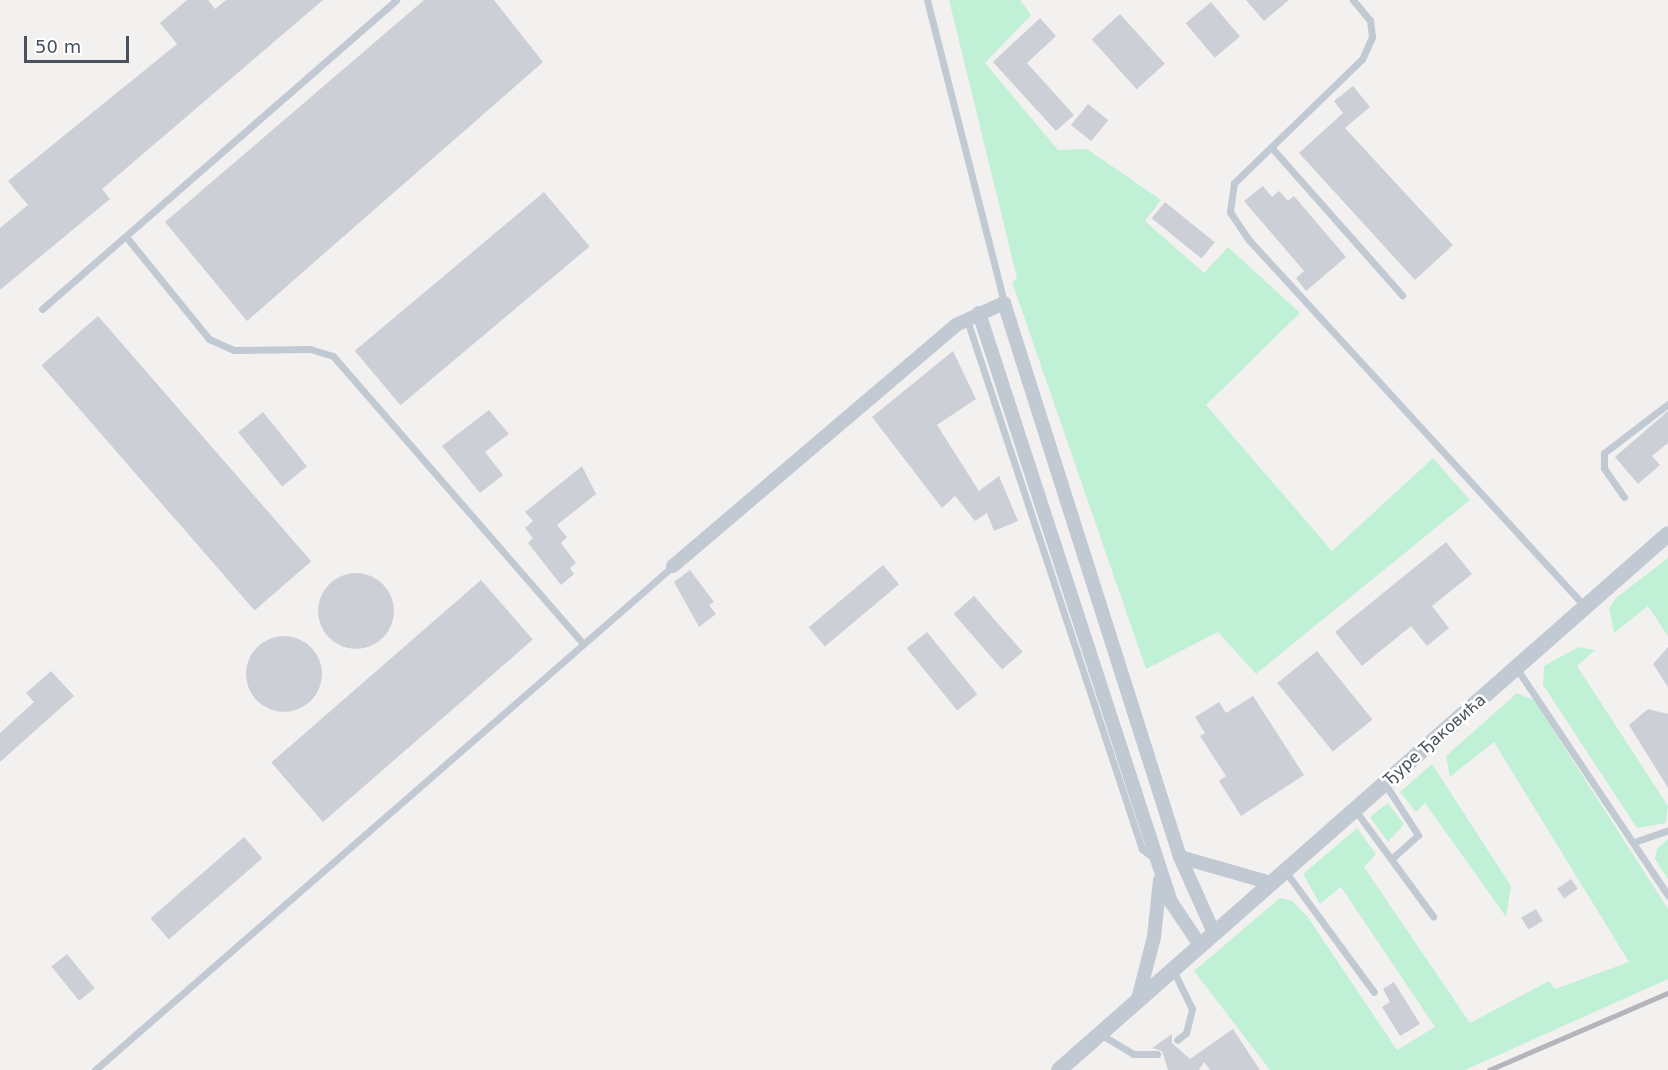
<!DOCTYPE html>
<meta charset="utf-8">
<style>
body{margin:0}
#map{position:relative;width:1668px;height:1070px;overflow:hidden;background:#f3f1f0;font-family:"DejaVu Sans",sans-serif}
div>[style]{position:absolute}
.green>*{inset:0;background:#c0f0d5}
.building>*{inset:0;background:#cccfd6;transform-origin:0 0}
.round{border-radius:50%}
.service>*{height:7px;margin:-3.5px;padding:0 3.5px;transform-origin:3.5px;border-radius:3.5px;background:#c1cad2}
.minor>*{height:14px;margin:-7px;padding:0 7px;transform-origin:7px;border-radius:7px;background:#c1cad2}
.tertiary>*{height:16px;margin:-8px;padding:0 8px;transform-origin:8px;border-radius:8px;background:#c1cad2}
.rail>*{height:4.5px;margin:-2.25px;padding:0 2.25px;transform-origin:2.25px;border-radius:2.25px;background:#b3b5bb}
span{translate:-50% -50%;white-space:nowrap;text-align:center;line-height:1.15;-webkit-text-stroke:5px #fff;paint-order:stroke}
.street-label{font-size:16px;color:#48525e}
.scale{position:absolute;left:24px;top:36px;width:105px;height:27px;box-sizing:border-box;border:3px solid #48525e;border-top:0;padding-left:8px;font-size:18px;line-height:21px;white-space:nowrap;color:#48525e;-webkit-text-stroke:4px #fff;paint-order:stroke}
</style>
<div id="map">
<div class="green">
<i style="clip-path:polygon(949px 0,1020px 0,1031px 15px,985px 63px,1058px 150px,1087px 149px,1161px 200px,1145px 221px,1204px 273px,1228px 247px,1300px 313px,1206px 405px,1332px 551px,1433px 458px,1470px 500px,1256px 674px,1218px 632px,1146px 669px,1012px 282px,1017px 278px)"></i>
<i style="clip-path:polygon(1668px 558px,1668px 636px,1648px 606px,1614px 633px,1609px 608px,1616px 598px)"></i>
<i style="clip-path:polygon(1578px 647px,1595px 650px,1577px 666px,1668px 806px,1666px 823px,1637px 828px,1543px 685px,1544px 666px)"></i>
<i style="clip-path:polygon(1517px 693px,1534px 700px,1668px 909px,1668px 979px,1465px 1070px,1270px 1070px,1194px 971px,1280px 898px,1292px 901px,1307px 916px,1397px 1050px,1435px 1027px,1341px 887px,1320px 904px,1303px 874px,1357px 828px,1376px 854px,1364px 867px,1470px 1023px,1549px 981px,1555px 989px,1629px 962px,1494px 742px,1450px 777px,1446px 756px)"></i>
<i style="clip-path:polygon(1432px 764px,1511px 886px,1506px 917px,1425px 803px,1416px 812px,1400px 792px)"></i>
<i style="clip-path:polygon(1388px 803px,1404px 824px,1388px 842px,1370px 817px)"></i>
<i style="clip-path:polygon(1668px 839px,1668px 879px,1655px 859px,1657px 849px)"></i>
</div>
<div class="building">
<i style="clip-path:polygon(187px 0,208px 0,215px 9px,226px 0,323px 0,102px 189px,110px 199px,0 290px,0 228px,28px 205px,8px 181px,177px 44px,160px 23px)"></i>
<i style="clip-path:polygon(424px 0,494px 0,543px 62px,247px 321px,165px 222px)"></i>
<i style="clip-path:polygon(1246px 0,1289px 0,1264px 21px)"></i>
<i style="left:1211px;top:2px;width:45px;height:33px;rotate:50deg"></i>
<i style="left:1120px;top:14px;width:67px;height:38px;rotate:48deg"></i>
<i style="clip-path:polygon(1040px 18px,1056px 36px,1027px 63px,1074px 115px,1056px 131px,993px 62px)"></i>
<i style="clip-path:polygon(1353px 86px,1370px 107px,1345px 128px,1453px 245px,1415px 280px,1299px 153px,1343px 113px,1334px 101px)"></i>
<i style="left:1088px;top:104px;width:26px;height:27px;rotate:39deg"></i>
<i style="clip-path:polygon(1263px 186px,1272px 197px,1279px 191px,1288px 201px,1294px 196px,1346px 257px,1306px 291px,1296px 278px,1304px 271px,1244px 201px)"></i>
<i style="left:544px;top:192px;width:71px;height:247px;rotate:50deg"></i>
<i style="left:1165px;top:202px;width:64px;height:21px;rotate:39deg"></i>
<i style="left:98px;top:316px;width:325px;height:75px;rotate:49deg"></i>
<i style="clip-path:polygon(953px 351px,976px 399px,937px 425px,979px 491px,999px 476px,1018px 521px,994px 531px,987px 513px,975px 521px,955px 496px,942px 508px,872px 417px)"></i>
<i style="clip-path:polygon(489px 410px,509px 434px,485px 452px,503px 475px,480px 493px,442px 446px)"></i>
<i style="clip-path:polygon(1668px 411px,1668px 443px,1652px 456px,1660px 465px,1638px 484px,1615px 457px)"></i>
<i style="left:263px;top:412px;width:70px;height:32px;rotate:51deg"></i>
<i style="clip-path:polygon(582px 466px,596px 494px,557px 525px,567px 537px,561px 543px,576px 563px,570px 568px,574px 574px,561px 585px,528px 543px,533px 538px,525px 528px,533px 521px,525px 512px)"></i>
<i style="clip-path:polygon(1446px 542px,1472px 574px,1432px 606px,1449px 628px,1427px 646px,1411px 626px,1362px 666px,1335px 632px)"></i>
<i style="left:883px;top:565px;width:25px;height:97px;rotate:50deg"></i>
<i style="clip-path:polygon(690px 570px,714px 602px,709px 605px,716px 614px,699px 627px,674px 582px)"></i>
<i class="round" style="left:318px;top:573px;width:76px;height:76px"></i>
<i style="left:481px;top:580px;width:79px;height:278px;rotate:49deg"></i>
<i style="left:974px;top:596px;width:74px;height:27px;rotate:49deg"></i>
<i style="left:927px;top:632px;width:80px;height:26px;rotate:51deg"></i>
<i class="round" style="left:246px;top:636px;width:76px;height:76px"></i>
<i style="clip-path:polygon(1668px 647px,1668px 687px,1653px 664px)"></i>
<i style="left:1317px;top:651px;width:88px;height:51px;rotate:51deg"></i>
<i style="clip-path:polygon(51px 671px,74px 696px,0 762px,0 733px,34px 702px,26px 693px)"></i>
<i style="clip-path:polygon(1253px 696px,1304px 775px,1241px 816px,1219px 781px,1226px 776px,1200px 736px,1205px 733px,1195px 717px,1219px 702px,1226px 713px)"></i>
<i style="clip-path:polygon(1648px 709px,1668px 714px,1668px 788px,1629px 725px)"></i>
<i style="left:244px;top:837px;width:28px;height:124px;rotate:49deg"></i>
<i style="left:1571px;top:879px;width:12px;height:17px;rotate:55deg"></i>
<i style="left:1536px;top:909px;width:14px;height:17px;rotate:60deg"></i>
<i style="left:67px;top:954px;width:44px;height:20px;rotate:51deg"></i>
<i style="clip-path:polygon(1394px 982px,1420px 1024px,1400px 1036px,1382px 1007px,1390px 1002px,1383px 989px)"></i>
<i style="clip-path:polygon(1233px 1029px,1260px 1070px,1210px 1070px,1204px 1062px,1199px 1070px,1168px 1070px,1162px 1051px,1152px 1048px,1172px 1034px,1172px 1043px,1190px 1059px)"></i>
</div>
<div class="service">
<i style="left:927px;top:0;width:313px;rotate:75.7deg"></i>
<i style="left:1353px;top:0;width:26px;rotate:50deg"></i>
<i style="left:1370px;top:20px;width:17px;rotate:83deg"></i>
<i style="left:1372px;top:37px;width:24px;rotate:114deg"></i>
<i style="left:1362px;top:59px;width:178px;rotate:135.9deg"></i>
<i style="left:1234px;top:183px;width:29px;rotate:98deg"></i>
<i style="left:1230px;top:212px;width:34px;rotate:56deg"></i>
<i style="left:1249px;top:240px;width:498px;rotate:47.5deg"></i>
<i style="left:1271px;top:147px;width:198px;rotate:48.5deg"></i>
<i style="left:127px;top:238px;width:130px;rotate:50.9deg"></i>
<i style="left:209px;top:339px;width:27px;rotate:24deg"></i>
<i style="left:234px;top:350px;width:76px;rotate:-0.8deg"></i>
<i style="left:310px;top:349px;width:24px;rotate:17deg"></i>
<i style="left:333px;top:356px;width:381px;rotate:49deg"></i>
<i style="left:42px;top:309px;width:470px;rotate:-41.1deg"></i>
<i style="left:967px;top:320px;width:557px;rotate:71.7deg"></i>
<i style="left:1142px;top:849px;width:18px;rotate:38deg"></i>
<i style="left:1624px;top:497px;width:35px;rotate:-125deg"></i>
<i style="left:1604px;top:468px;width:15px;rotate:-90deg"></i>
<i style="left:1604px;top:453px;width:81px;rotate:-37.4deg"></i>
<i style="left:1517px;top:669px;width:272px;rotate:56.3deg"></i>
<i style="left:1385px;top:784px;width:61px;rotate:57.1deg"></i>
<i style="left:1418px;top:835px;width:36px;rotate:138deg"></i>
<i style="left:1355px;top:810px;width:132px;rotate:53.7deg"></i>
<i style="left:1634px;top:842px;width:36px;rotate:-19deg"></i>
<i style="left:1285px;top:871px;width:150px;rotate:53.7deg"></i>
<i style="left:1173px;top:970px;width:43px;rotate:64deg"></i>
<i style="left:1192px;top:1009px;width:25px;rotate:104deg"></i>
<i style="left:1186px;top:1033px;width:11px;rotate:142deg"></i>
<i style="left:1100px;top:1034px;width:39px;rotate:31deg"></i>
<i style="left:1133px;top:1054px;width:24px"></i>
<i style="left:95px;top:1070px;width:767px;rotate:-41.09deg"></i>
</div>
<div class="minor">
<i style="left:979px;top:313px;width:620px;rotate:71.95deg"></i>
<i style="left:1171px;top:902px;width:52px;rotate:56deg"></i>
<i style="left:673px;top:566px;width:372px;rotate:-40.4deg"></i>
<i style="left:956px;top:325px;width:53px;rotate:-24.6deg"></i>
<i style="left:1004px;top:303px;width:581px;rotate:72.38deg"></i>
<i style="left:1180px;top:857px;width:83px;rotate:65.9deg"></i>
<i style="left:1180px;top:857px;width:95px;rotate:15.9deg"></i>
<i style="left:1138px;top:999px;width:64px;rotate:-75.5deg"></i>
<i style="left:1154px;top:937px;width:57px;rotate:-84deg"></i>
</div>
<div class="tertiary">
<i style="left:1059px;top:1070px;width:811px;rotate:-41.35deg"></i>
</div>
<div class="rail">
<i style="left:1489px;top:1070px;width:195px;rotate:-23.3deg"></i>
</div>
<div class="street-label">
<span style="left:1435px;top:740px;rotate:-41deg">Ђуре Ђаковића</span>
</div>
<div class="scale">50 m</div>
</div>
